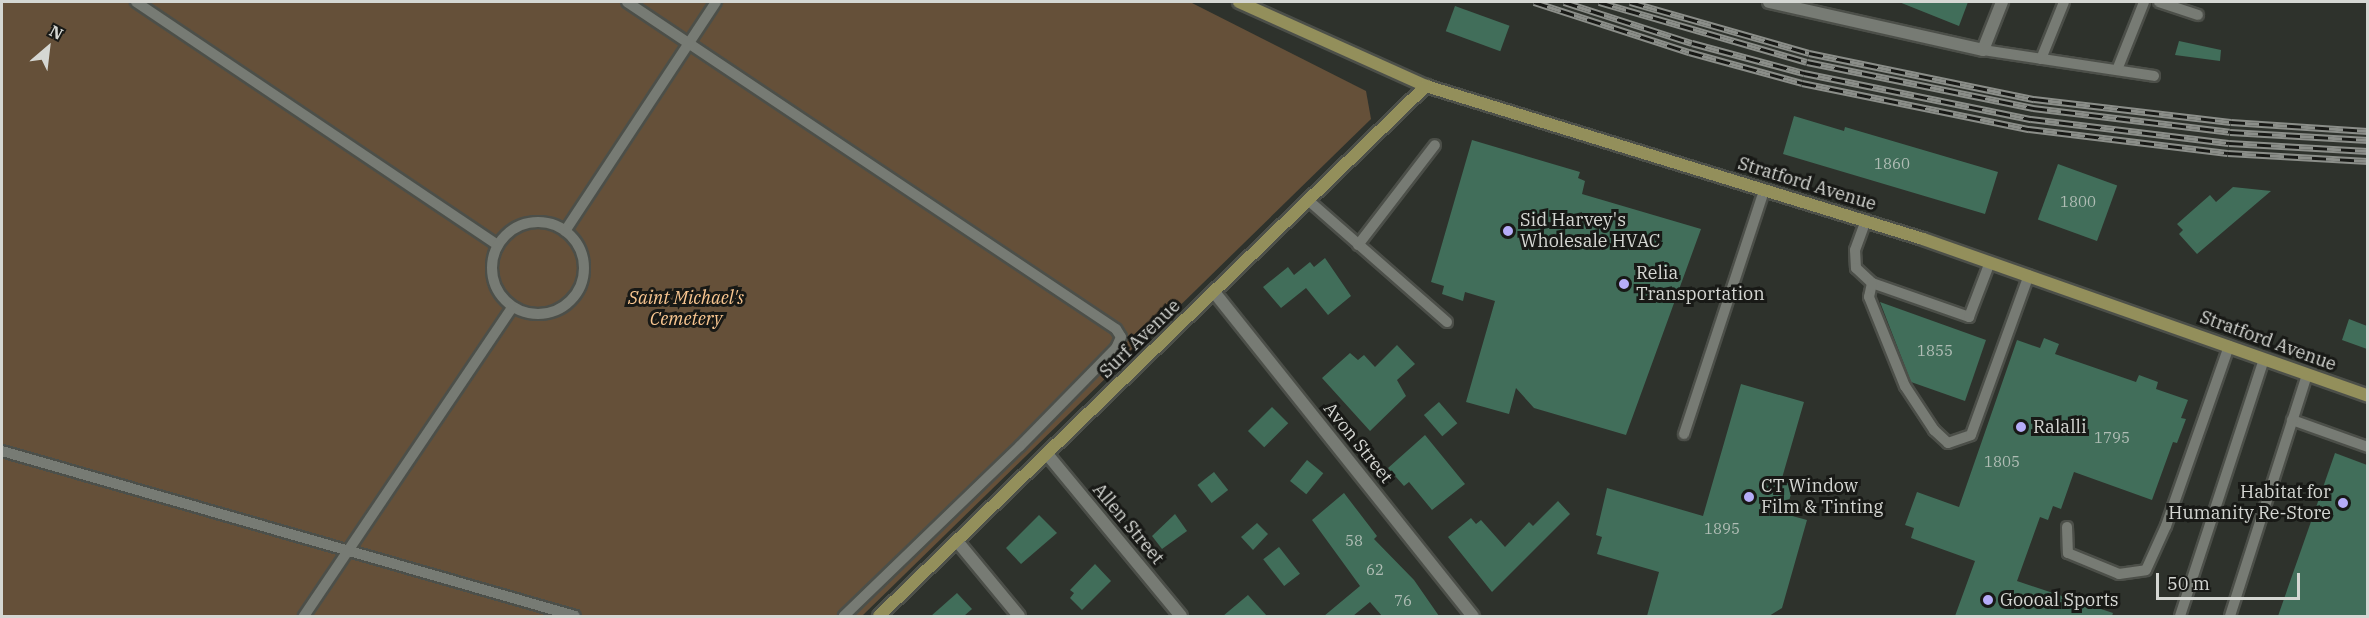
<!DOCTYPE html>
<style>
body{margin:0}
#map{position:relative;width:2369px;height:618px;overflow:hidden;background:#2e322c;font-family:"IBM Plex Serif",serif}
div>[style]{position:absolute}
.green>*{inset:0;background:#655039}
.building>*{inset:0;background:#416e5a;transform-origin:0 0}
.roads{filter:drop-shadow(2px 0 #4c4f49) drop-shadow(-2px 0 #4c4f49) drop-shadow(0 2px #4c4f49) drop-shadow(0 -2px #4c4f49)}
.lane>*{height:10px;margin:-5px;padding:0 5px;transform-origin:5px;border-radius:5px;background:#777b74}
.lane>.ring{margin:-5px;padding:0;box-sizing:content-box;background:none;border:10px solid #777b74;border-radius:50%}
.street>*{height:12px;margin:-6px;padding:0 6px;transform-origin:6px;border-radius:6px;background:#777b74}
.secondary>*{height:12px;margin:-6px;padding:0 6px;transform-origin:6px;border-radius:6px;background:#938f5b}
.rail>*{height:7px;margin-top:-3.5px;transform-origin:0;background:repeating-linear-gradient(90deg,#181916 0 14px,#8b8e89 0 28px);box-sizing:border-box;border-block:2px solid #8b8e89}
.dots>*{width:16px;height:16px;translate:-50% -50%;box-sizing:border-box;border:3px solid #181916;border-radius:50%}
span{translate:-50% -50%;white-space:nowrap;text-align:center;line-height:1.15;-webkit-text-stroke:6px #181916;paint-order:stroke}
.number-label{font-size:15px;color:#b0bdb5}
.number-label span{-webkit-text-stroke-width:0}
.street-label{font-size:18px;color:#d5d7d3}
.poi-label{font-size:18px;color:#d5d7d3}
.left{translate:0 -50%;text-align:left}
.right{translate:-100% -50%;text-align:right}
.park-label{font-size:18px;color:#fac791;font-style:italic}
.frame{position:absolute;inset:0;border:3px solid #d5d7d3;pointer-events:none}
.north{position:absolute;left:18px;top:18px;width:60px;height:60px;-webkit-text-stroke:4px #181916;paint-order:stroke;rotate:28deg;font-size:16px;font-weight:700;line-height:24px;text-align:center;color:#d5d7d3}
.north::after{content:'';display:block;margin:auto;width:21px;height:27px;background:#d5d7d3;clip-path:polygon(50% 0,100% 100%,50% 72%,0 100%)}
.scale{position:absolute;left:2156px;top:573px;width:144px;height:27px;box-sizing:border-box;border:3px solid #d5d7d3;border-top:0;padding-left:8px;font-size:18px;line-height:21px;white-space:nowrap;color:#d5d7d3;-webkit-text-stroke:4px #181916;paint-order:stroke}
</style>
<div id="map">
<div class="green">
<i style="clip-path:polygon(2px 2px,1190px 2px,1366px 91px,1371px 119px,862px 616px,2px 616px)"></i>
</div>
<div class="building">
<i style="clip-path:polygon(1899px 2px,1968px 2px,1959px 26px)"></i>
<i style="left:1455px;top:6px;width:58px;height:27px;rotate:20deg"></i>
<i style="clip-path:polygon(2179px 41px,2221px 50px,2220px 61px,2175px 55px)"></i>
<i style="clip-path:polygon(1794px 116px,1844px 131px,1845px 127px,1998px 172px,1985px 214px,1783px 154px)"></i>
<i style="clip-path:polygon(1472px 140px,1580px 172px,1578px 178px,1585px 181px,1582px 194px,1701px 229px,1626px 435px,1534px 408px,1516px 388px,1509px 414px,1466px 402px,1495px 301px,1465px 292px,1463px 301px,1442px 294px,1444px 286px,1431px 282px)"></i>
<i style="left:2058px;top:164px;width:63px;height:59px;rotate:20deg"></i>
<i style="clip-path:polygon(2233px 187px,2271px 191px,2197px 254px,2179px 234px,2183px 230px,2177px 224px,2210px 195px,2216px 202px)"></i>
<i style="clip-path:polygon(1325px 258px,1351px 296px,1328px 315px,1306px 288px,1281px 308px,1263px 287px,1288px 267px,1294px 275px,1310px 262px,1314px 267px)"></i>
<i style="clip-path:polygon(1880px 302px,1986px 340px,1965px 401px,1911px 382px)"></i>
<i style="clip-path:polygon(2349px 319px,2367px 326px,2367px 349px,2342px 340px)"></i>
<i style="clip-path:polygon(2044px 338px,2059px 344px,2055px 354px,2136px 382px,2139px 375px,2158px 382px,2156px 389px,2188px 400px,2181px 418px,2186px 419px,2177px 443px,2173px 442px,2152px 500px,2074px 472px,2061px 509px,2053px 506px,2048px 520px,2040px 517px,2017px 581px,2113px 613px,2112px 616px,1955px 616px,1975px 561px,1911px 538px,1914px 528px,1905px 525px,1917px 492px,1959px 507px,2017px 340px,2040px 348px)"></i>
<i style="clip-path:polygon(1397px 345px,1415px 364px,1397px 380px,1406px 396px,1370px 431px,1322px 378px,1350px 353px,1358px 360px,1364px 355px,1375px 367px)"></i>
<i style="clip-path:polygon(1741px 384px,1804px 402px,1782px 478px,1795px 481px,1785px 514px,1807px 520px,1782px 608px,1769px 616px,1647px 616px,1659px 572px,1597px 554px,1602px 537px,1596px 535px,1607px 488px,1703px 516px)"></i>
<i style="left:1439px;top:402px;width:28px;height:20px;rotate:49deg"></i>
<i style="left:1272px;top:407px;width:23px;height:34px;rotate:45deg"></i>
<i style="clip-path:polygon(1425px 435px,1465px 484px,1432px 510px,1409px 482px,1404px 486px,1388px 468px)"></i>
<i style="clip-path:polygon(2335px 453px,2367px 465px,2367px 616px,2278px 616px)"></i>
<i style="left:1307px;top:460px;width:21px;height:27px;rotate:39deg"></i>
<i style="left:1214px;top:472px;width:23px;height:21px;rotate:52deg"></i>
<i style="clip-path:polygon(1344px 493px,1377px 536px,1374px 539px,1414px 580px,1439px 616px,1382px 616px,1370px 602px,1353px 616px,1324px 616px,1360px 586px,1312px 520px)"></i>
<i style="clip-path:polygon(1558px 501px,1570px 514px,1492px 592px,1448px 537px,1471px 518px,1476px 524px,1481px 520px,1505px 547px,1529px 522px,1533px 526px)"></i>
<i style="clip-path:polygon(1175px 514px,1187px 531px,1162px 549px,1152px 536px)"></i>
<i style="clip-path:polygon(1039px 515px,1057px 533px,1021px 564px,1006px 548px)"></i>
<i style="clip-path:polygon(1257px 523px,1268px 534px,1253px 550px,1241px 537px)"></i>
<i style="left:1279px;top:547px;width:34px;height:20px;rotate:52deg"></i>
<i style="clip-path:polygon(1095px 564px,1111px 581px,1082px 610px,1070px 598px,1074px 593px,1070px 590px)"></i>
<i style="clip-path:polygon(957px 593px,972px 609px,964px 616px,931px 616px)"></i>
<i style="clip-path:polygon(1248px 595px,1267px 616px,1223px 616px)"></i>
</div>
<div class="roads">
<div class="lane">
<i style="left:136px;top:2px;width:435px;rotate:33.9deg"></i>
<i style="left:627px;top:2px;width:588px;rotate:33.77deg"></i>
<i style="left:1116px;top:329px;width:9px;rotate:58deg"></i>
<i style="left:1121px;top:337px;width:12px;rotate:114deg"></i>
<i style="left:1116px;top:348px;width:137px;rotate:134.4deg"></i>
<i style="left:1020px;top:446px;width:245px;rotate:136deg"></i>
<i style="left:2159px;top:2px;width:41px;rotate:18.4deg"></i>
<i style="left:1983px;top:50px;width:173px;rotate:8.6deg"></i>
<i style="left:2041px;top:59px;width:61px;rotate:-68deg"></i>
<i style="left:2117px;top:70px;width:73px;rotate:-68.3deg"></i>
<i style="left:1308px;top:200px;width:185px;rotate:41.3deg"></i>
<i style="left:1866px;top:220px;width:32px;rotate:110deg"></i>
<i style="left:1855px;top:250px;width:18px;rotate:87deg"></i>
<i style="left:1856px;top:268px;width:22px;rotate:43deg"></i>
<i style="left:1872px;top:283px;width:103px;rotate:19.3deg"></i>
<i style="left:1969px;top:317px;width:59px;rotate:-69.1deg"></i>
<i class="ring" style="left:492px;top:222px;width:82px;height:82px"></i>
<i style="left:565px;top:231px;width:274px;rotate:-56.6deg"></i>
<i style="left:1358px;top:245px;width:126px;rotate:-52.4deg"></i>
<i style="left:1872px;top:283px;width:14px;rotate:102deg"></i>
<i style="left:1869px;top:297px;width:96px;rotate:68deg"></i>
<i style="left:1905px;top:386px;width:53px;rotate:56.6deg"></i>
<i style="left:1934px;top:430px;width:19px;rotate:43deg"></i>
<i style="left:1948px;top:443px;width:24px;rotate:-19deg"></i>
<i style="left:1971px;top:435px;width:170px;rotate:-70.1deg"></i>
<i style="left:2292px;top:420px;width:81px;rotate:19.6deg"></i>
<i style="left:1684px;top:434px;width:257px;rotate:-71.8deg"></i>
<i style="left:2px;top:451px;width:596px;rotate:16.06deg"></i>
<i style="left:2067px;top:527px;width:26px;rotate:88deg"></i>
<i style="left:2068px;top:553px;width:55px;rotate:22.4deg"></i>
<i style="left:2119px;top:574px;width:27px;rotate:-8deg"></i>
<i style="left:2146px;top:570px;width:48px;rotate:-65.6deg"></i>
<i style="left:2166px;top:526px;width:191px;rotate:-70.7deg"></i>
<i style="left:304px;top:616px;width:372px;rotate:-56deg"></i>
<i style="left:2180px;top:616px;width:270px;rotate:-71.9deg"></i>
<i style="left:2230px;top:616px;width:254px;rotate:-72.3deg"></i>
</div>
<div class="street">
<i style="left:1769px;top:2px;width:219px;rotate:12.6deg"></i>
<i style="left:1983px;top:50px;width:52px;rotate:-68.4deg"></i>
<i style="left:1214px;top:292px;width:415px;rotate:51.4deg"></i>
<i style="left:1047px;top:454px;width:210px;rotate:50.4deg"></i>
<i style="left:957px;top:541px;width:97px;rotate:50.4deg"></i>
</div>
<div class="secondary">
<i style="left:1239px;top:2px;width:205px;rotate:24.2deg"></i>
<i style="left:1426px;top:86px;width:520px;rotate:17.11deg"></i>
<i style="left:1923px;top:239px;width:472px;rotate:19.4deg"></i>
<i style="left:879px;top:616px;width:762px;rotate:-44.1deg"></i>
</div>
</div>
<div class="rail">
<i style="left:1534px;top:2px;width:163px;rotate:17.9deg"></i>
<i style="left:1689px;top:52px;width:117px;rotate:15.3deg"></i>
<i style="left:1802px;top:83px;width:232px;rotate:11.5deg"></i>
<i style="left:2029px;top:129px;width:200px;rotate:6.9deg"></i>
<i style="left:2228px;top:153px;width:140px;rotate:3.3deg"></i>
<i style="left:1564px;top:2px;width:134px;rotate:17.8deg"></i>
<i style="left:1692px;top:43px;width:116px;rotate:15deg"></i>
<i style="left:1804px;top:73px;width:232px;rotate:11.5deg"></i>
<i style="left:2031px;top:119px;width:199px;rotate:6.9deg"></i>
<i style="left:2229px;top:143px;width:139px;rotate:3.3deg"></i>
<i style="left:1599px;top:2px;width:216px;rotate:16.1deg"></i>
<i style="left:1807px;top:62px;width:231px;rotate:11.5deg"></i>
<i style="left:2033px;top:108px;width:198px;rotate:6.9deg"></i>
<i style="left:2230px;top:132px;width:138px;rotate:3.3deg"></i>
<i style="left:1630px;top:2px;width:186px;rotate:15.9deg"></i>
<i style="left:1809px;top:53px;width:230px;rotate:11.6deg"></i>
<i style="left:2034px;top:99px;width:198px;rotate:6.7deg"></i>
<i style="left:2231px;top:122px;width:137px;rotate:3.8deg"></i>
</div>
<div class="dots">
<i style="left:1508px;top:231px;background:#b6acf8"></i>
<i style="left:1624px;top:284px;background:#b6acf8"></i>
<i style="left:2021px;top:427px;background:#b6acf8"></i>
<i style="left:1749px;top:497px;background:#b6acf8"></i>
<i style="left:2343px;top:503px;background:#b6acf8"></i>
<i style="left:1988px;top:600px;background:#b6acf8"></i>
</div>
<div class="number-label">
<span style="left:1892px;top:164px">1860</span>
<span style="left:2078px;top:202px">1800</span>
<span style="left:1935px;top:351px">1855</span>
<span style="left:2112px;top:438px">1795</span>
<span style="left:2002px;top:462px">1805</span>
<span style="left:1722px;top:529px">1895</span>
<span style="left:1354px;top:541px">58</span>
<span style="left:1375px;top:570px">62</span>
<span style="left:1403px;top:601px">76</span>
</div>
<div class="street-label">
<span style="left:1807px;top:184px;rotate:17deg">Stratford Avenue</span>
<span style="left:1140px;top:339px;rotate:-44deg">Surf Avenue</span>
<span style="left:2268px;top:341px;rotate:20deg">Stratford Avenue</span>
<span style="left:1358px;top:443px;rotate:51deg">Avon Street</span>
<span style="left:1128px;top:524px;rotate:50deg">Allen Street</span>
</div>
<div class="poi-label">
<span class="left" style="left:1520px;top:231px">Sid Harvey's<br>Wholesale HVAC</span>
<span class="left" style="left:1636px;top:284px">Relia<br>Transportation</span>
<span class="left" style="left:2033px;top:427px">Ralalli</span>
<span class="left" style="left:1761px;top:497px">CT Window<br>Film &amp; Tinting</span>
<span class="right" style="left:2331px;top:503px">Habitat for<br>Humanity Re-Store</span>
<span class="left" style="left:2000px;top:600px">Goooal Sports</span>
</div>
<div class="park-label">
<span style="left:686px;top:309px">Saint Michael's<br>Cemetery</span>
</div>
<div class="frame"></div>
<div class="north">N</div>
<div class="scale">50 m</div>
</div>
